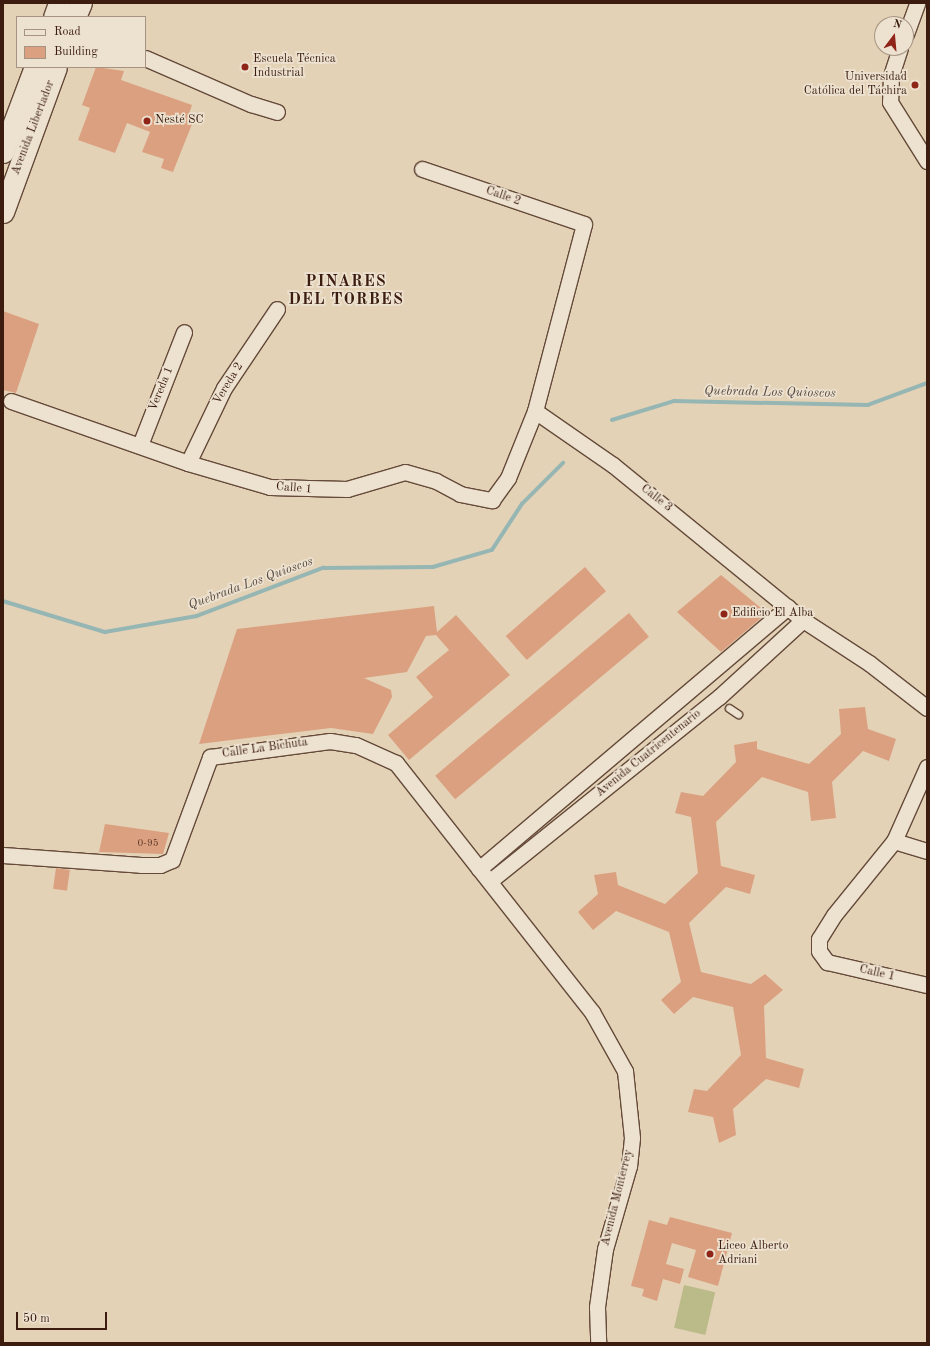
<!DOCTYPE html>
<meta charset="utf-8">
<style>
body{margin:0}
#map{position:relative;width:930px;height:1346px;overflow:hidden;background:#e4d2b7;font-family:"Old Standard TT",serif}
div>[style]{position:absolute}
.green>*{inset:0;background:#bbba89;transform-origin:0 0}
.stream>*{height:3.5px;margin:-1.75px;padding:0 1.75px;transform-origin:1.75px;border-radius:1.75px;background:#96b6b4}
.building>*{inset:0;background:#dba080;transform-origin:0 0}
.roads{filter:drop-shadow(1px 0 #654a39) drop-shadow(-1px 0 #654a39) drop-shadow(0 1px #654a39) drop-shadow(0 -1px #654a39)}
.lane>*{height:7px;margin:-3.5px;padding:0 3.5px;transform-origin:3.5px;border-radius:3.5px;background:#ede2d0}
.street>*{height:15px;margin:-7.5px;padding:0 7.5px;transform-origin:7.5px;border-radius:7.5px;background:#ede2d0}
.secondary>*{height:21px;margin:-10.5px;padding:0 10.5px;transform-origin:10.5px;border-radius:10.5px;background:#ede2d0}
.dots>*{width:11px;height:11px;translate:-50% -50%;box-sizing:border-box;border:2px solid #ede2d0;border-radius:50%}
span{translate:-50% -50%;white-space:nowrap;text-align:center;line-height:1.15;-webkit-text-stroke:3.5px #ede2d0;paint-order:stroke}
.number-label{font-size:10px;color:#633d2b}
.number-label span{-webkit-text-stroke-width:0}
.poi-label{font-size:12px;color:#3b1c0f}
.left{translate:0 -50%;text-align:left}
.right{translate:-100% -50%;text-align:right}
.street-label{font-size:12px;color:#3b1c0f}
.water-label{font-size:13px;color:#564a41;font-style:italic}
.district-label{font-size:16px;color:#3b1c0f;font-weight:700;letter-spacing:1px}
.frame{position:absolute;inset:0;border:4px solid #3b1c0f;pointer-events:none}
.legend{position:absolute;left:16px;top:16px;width:130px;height:52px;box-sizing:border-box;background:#ede2d0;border:1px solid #a69383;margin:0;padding:5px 7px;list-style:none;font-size:12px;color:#3b1c0f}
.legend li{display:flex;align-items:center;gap:8px;height:20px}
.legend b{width:20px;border:1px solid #a69383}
.north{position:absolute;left:874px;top:16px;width:40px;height:40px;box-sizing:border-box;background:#ede2d0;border:1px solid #a69383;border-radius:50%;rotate:16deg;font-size:11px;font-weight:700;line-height:16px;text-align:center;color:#3b1c0f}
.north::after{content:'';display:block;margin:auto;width:14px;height:18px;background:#8f2418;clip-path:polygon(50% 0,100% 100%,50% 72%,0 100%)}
.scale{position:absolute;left:16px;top:1312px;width:91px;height:18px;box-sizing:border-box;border:2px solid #3b1c0f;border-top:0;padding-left:5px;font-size:12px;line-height:14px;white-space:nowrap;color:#3b1c0f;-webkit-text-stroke:3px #ede2d0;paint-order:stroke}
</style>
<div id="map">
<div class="green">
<i style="left:684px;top:1285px;width:32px;height:44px;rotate:13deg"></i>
</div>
<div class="stream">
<i style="left:612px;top:420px;width:65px;rotate:-17deg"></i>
<i style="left:674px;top:401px;width:194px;rotate:1.2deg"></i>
<i style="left:868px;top:405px;width:63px;rotate:-20.4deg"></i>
<i style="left:3px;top:601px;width:107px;rotate:16.9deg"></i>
<i style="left:105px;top:632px;width:93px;rotate:-9.9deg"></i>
<i style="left:197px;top:616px;width:135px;rotate:-20.9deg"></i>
<i style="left:323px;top:568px;width:110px;rotate:-0.5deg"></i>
<i style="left:433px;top:567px;width:61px;rotate:-16.1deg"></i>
<i style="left:492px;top:550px;width:55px;rotate:-56.9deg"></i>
<i style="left:522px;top:504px;width:58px;rotate:-45deg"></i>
</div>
<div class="building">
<i style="clip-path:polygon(96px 67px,124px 71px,121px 80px,192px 105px,188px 117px,194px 119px,173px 172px,161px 168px,164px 159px,142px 152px,150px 132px,127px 123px,115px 153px,78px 140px,90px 108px,82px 105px)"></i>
<i style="clip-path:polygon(3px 311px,39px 324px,16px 393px,3px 390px)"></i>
<i style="left:585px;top:567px;width:32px;height:105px;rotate:49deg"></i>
<i style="clip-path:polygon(721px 575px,767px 613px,721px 652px,677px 612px)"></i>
<i style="clip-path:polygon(434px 606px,437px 632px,456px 615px,510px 675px,409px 760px,388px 735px,433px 697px,416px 677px,449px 650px,436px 635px,426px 636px,407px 672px,364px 678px,391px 690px,392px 697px,373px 734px,331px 728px,199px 744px,237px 629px)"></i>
<i style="left:629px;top:613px;width:31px;height:253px;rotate:50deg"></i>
<i style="clip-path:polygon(865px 707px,868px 729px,896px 739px,889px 761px,863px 751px,832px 782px,836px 818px,811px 821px,808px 792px,762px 777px,716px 822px,721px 866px,755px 875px,750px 894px,726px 887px,689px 923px,701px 972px,751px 984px,765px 974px,783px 990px,764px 1006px,766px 1058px,804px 1069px,799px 1088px,766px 1079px,733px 1109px,736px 1135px,719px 1143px,713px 1117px,688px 1112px,694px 1089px,707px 1091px,741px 1055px,733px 1007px,693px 997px,674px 1014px,661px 1000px,681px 982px,669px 932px,616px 911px,593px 930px,578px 912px,598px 894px,594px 875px,616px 872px,618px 885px,665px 904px,698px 873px,691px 817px,675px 813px,681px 792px,703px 796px,736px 762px,734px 745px,757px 741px,757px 749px,809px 764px,841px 734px,839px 709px)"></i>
<i style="clip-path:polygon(105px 824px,169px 833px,163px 854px,99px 852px)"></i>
<i style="left:56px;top:868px;width:14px;height:21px;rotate:8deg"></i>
<i style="clip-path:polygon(670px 1217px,732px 1233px,718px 1286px,688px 1277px,696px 1250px,672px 1243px,666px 1264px,684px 1269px,680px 1284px,663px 1279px,657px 1301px,642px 1296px,644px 1289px,631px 1286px,649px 1220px,667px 1225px)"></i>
</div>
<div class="roads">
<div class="lane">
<i style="left:729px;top:708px;width:11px;rotate:34deg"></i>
</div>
<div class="street">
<i style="left:906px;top:34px;width:33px;rotate:-70deg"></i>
<i style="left:900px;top:48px;width:29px;rotate:108deg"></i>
<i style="left:891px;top:76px;width:26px;rotate:92deg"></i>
<i style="left:890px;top:102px;width:70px;rotate:57.9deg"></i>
<i style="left:145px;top:58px;width:116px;rotate:23.5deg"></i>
<i style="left:251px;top:104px;width:27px;rotate:17deg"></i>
<i style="left:11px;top:401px;width:188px;rotate:19.3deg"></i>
<i style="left:188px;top:463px;width:85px;rotate:16.3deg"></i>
<i style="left:270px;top:487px;width:77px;rotate:1.5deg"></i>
<i style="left:347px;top:489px;width:60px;rotate:-16.3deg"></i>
<i style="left:405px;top:472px;width:32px;rotate:16deg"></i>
<i style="left:436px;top:481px;width:27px;rotate:28deg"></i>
<i style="left:460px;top:494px;width:33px;rotate:11deg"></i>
<i style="left:492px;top:500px;width:27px;rotate:-54deg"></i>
<i style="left:508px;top:478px;width:72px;rotate:-68.1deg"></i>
<i style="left:535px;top:411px;width:193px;rotate:-75.3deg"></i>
<i style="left:584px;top:224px;width:171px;rotate:-161.2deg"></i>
<i style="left:535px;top:411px;width:95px;rotate:34.7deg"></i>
<i style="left:613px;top:465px;width:245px;rotate:39.2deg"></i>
<i style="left:803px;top:620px;width:79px;rotate:33.1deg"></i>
<i style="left:869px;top:663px;width:73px;rotate:37.8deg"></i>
<i style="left:140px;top:445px;width:121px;rotate:-68.7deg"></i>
<i style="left:188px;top:463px;width:83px;rotate:-64.4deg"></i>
<i style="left:224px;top:388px;width:95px;rotate:-56.1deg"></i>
<i style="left:927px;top:767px;width:81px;rotate:114deg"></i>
<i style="left:894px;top:841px;width:95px;rotate:129deg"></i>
<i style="left:834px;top:915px;width:28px;rotate:122deg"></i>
<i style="left:819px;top:939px;width:12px;rotate:90deg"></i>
<i style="left:819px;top:951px;width:14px;rotate:54deg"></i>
<i style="left:827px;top:962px;width:103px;rotate:13deg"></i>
<i style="left:894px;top:841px;width:34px;rotate:17deg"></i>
<i style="left:3px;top:855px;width:138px;rotate:4.1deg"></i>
<i style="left:141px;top:865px;width:19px"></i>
<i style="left:160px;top:865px;width:13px;rotate:-23deg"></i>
<i style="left:172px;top:860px;width:110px;rotate:-69.7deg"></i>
<i style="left:210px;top:757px;width:121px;rotate:-7.6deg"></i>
<i style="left:330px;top:741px;width:26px;rotate:9deg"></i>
<i style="left:356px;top:745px;width:44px;rotate:24.2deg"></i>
<i style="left:396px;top:763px;width:317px;rotate:51.8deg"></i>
<i style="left:592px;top:1012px;width:68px;rotate:60.8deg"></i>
<i style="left:625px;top:1071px;width:67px;rotate:84deg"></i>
<i style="left:632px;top:1138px;width:28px;rotate:96deg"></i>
<i style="left:629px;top:1166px;width:86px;rotate:106.1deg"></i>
<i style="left:605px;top:1249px;width:59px;rotate:97.9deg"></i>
<i style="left:597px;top:1307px;width:36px;rotate:88deg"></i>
<i style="left:479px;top:869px;width:405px;rotate:-40.3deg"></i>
<i style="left:490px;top:881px;width:294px;rotate:-38.8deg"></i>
<i style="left:719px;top:697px;width:114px;rotate:-42.5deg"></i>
</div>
<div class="secondary">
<i style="left:54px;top:17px;width:15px;rotate:-70deg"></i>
<i style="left:75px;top:17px;width:15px;rotate:-67deg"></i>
<i style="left:3px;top:152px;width:91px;rotate:-69.4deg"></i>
<i style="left:3px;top:212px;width:154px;rotate:-69.9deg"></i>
</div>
</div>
<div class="dots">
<i style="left:245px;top:67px;background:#8f2418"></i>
<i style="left:915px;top:85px;background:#8f2418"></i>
<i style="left:147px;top:121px;background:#8f2418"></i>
<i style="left:724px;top:614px;background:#8f2418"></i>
<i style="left:710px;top:1254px;background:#8f2418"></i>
</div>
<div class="number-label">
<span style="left:148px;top:844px">0-95</span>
</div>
<div class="poi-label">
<span class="left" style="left:253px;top:67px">Escuela Técnica<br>Industrial</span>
<span class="right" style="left:907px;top:85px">Universidad<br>Católica del Táchira</span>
<span class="left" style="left:155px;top:121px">Nesté SC</span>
<span class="left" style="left:732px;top:614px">Edificio El Alba</span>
<span class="left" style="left:718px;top:1254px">Liceo Alberto<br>Adriani</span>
</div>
<div class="street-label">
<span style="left:34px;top:128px;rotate:-69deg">Avenida Libertador</span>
<span style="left:503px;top:197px;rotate:19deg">Calle 2</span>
<span style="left:229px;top:384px;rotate:-59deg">Vereda 2</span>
<span style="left:162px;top:389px;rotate:-68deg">Vereda 1</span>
<span style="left:294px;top:489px;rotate:4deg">Calle 1</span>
<span style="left:656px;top:499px;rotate:38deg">Calle 3</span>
<span style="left:265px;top:749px;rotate:-8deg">Calle La Bichuta</span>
<span style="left:649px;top:754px;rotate:-39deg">Avenida Cuatricentenario</span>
<span style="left:877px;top:974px;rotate:13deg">Calle 1</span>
<span style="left:618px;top:1198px;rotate:-76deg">Avenida Monterrey</span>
</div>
<div class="water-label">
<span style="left:770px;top:393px;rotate:1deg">Quebrada Los Quioscos</span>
<span style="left:251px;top:584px;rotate:-20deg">Quebrada Los Quioscos</span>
</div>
<div class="district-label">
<span style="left:346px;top:291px">PINARES<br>DEL TORBES</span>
</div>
<div class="frame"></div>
<ul class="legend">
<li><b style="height:5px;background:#ede2d0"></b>Road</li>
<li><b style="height:11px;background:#dba080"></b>Building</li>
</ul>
<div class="north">N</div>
<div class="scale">50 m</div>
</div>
